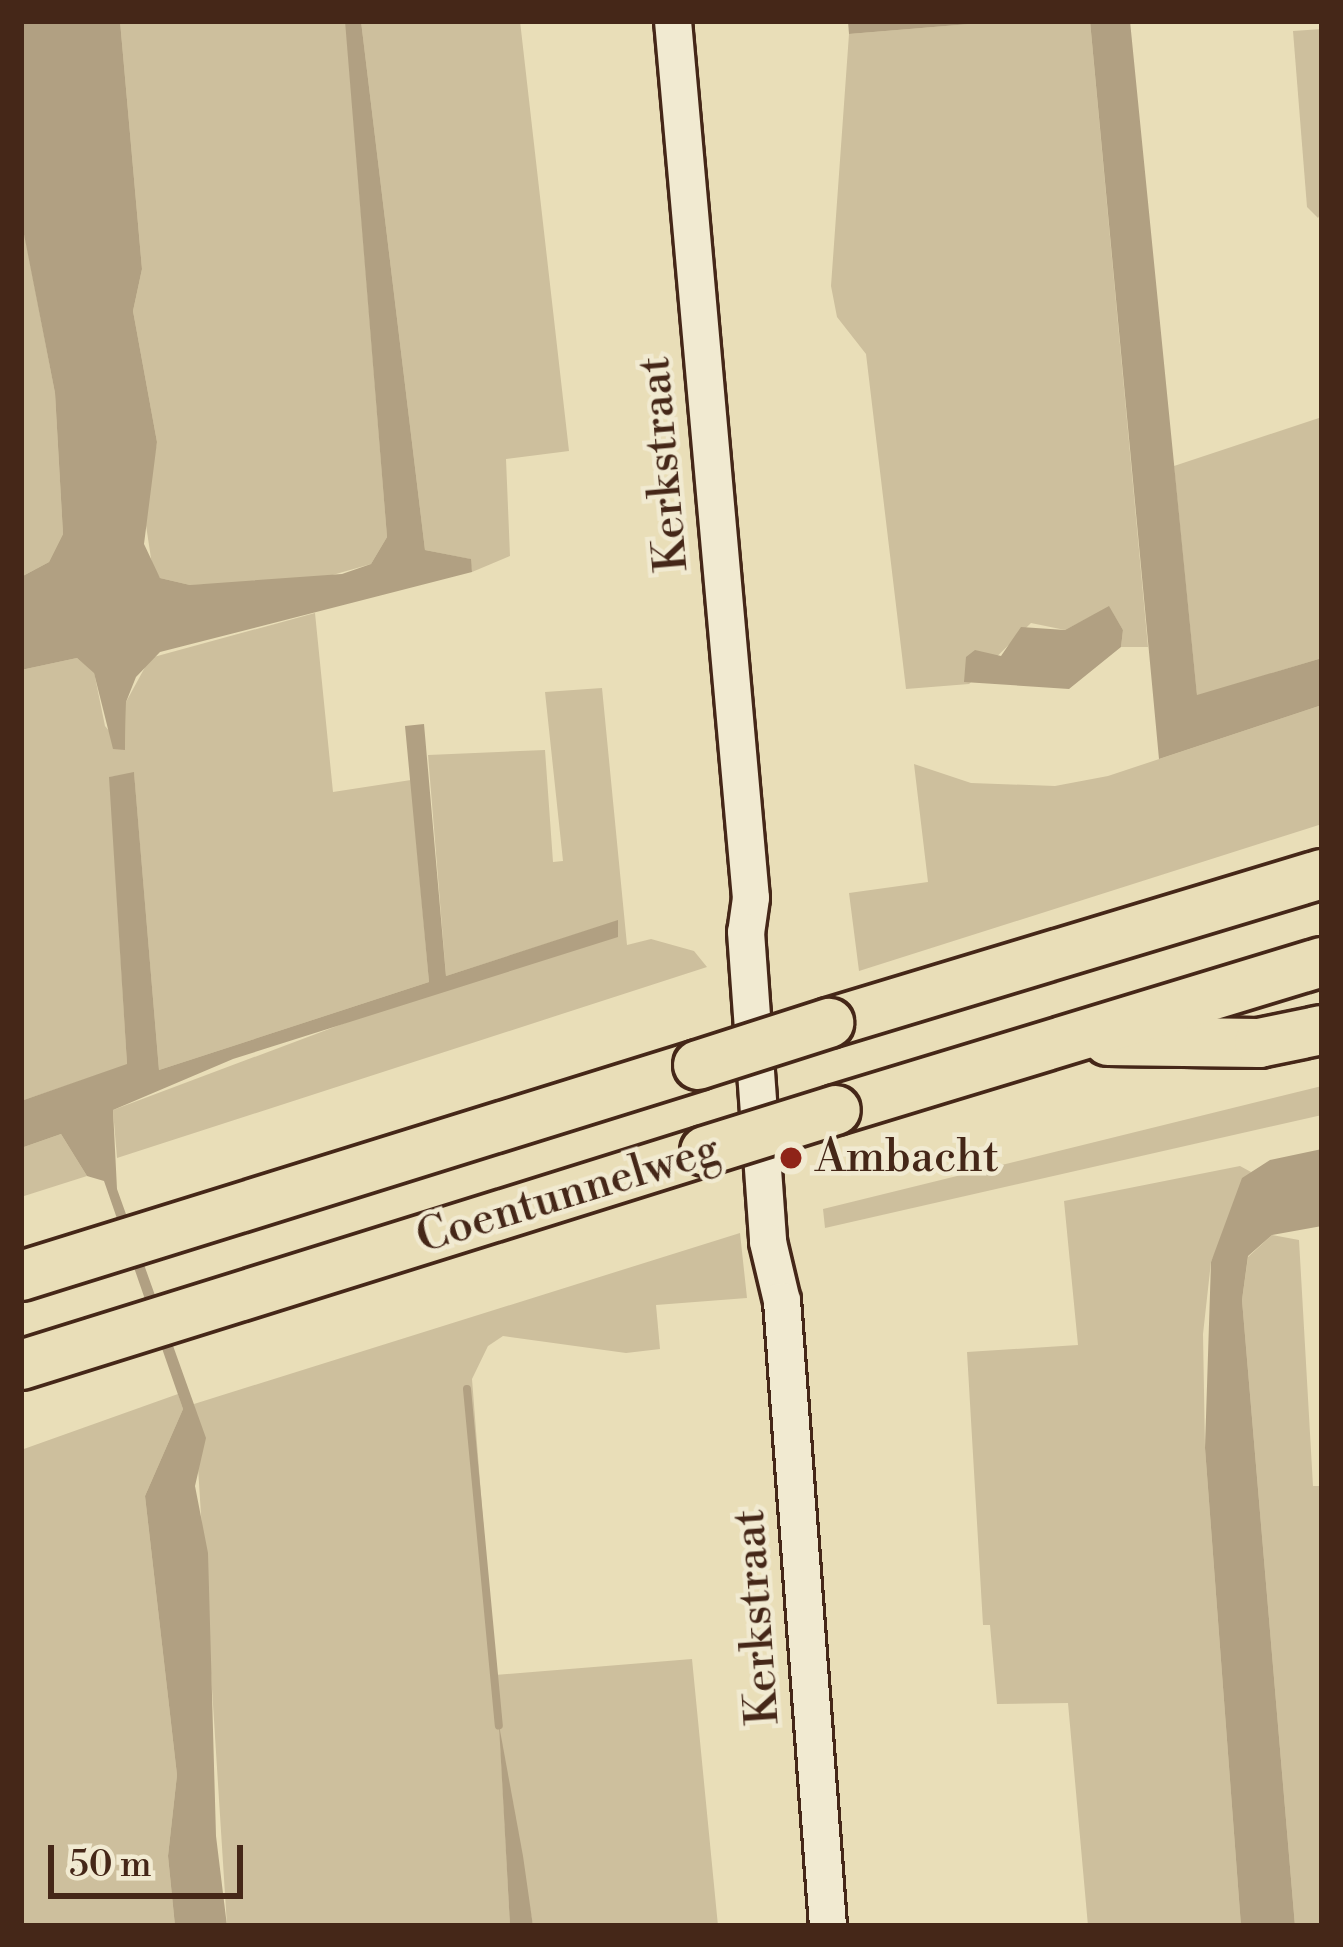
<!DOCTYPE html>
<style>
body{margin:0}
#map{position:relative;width:1343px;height:1947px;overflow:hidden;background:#e9deb8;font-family:"Libre Bodoni",serif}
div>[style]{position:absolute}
.green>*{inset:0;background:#cdbf9d}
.water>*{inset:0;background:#b1a082}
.stream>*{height:8px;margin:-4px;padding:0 4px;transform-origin:4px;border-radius:4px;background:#b1a082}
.roads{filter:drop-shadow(3px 0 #452718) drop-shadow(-3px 0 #452718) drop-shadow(0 3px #452718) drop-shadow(0 -3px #452718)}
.secondary>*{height:36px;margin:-18px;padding:0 18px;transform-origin:18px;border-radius:18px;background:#f1ead1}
.highway>*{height:48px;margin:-24px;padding:0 24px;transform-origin:24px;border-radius:24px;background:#e9deb8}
.bridges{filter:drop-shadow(3px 0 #452718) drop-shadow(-3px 0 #452718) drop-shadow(0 3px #452718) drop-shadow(0 -3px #452718)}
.highway-bridge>*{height:48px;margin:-24px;padding:0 24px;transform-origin:24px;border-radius:24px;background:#e9deb8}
.dots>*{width:33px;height:33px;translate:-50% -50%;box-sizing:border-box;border:6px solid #f1ead1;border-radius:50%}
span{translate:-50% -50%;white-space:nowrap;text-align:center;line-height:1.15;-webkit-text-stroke:9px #f1ead1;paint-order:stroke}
.street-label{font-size:45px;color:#452718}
.poi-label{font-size:45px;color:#452718}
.left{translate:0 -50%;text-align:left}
.frame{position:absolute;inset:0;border:24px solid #452718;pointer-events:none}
.scale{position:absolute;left:48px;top:1845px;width:195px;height:54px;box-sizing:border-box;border:6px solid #452718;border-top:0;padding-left:15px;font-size:36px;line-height:42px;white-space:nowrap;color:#452718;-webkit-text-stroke:9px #f1ead1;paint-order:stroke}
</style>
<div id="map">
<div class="green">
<i style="clip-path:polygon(120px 21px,346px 24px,387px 537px,371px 564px,308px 582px,190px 585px,160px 578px,152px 565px,144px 512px,157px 442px,133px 311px,142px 269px)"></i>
<i style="clip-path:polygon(361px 21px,520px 21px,569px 451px,506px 459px,510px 556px,472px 572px,470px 559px,425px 550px)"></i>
<i style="clip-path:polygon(1006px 21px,1090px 21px,1148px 647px,1121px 647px,1123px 630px,1109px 607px,1065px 630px,1031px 623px,969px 684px,906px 689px,866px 354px,837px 317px,831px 286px,849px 34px)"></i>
<i style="clip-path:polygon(1322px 29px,1322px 211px,1318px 218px,1307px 207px,1293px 31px)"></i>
<i style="clip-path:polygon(21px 216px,55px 393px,63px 534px,49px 562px,21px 577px)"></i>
<i style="clip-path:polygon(1322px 417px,1322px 658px,1197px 696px,1174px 466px)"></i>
<i style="clip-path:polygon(315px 613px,333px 792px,411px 780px,429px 982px,159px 1070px,134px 773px,110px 777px,127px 1065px,21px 1101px,21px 670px,77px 658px,94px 672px,105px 726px,125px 750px,126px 702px,150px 658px)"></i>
<i style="clip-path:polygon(602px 688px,627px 945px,651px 939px,694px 951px,707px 967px,117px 1158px,113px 1110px,617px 921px,446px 976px,428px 755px,545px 750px,553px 862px,563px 861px,545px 692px)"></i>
<i style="clip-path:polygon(1322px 705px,1322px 824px,859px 971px,849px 893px,928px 882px,914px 764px,971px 783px,1055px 786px,1108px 776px)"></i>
<i style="clip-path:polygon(1322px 1086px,1322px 1115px,825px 1228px,823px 1209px)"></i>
<i style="clip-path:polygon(61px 1134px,87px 1176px,21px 1197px,21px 1148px)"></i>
<i style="clip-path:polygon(1240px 1166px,1251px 1172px,1211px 1262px,1203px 1334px,1205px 1448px,1241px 1926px,1088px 1926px,1068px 1703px,997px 1704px,990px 1625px,983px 1625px,967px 1352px,1078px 1345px,1064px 1201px)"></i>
<i style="clip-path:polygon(740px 1233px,747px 1298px,656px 1305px,660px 1349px,626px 1353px,503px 1336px,488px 1346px,472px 1379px,495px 1675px,692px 1659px,718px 1926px,533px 1926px,500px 1737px,510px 1926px,227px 1926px,194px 1404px)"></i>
<i style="clip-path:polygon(1272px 1235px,1299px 1240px,1313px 1486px,1322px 1486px,1322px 1926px,1295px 1926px,1242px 1300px,1248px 1257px)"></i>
<i style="clip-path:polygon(178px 1394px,183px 1409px,145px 1496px,177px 1775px,168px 1856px,175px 1926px,21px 1926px,21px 1450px)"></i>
</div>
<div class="water">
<i style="clip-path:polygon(21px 21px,120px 21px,142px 269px,133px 311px,157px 442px,144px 544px,160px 578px,190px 585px,342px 574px,371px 564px,387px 537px,345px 21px,361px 21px,425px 550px,471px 559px,472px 572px,160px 652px,136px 677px,126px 702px,125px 750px,113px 749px,94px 673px,77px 658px,21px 670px,21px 577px,49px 562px,63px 534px,55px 393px,21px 219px)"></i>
<i style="clip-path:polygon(848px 21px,1006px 21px,849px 34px)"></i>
<i style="clip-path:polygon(1090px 21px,1130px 21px,1197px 695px,1322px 658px,1322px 705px,1159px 759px)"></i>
<i style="clip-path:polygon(1109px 606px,1123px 630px,1121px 647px,1069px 689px,964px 682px,966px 657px,975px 650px,1001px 656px,1021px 627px,1065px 630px)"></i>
<i style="clip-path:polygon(424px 724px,446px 976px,618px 920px,618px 937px,233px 1059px,113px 1110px,117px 1189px,206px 1438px,195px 1486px,208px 1553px,216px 1836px,227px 1926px,175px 1926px,168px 1856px,177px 1775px,145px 1496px,183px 1409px,104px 1181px,87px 1176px,61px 1134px,21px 1148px,21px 1101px,127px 1064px,109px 777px,134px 772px,159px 1070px,429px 982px,405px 726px)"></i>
<i style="clip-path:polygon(1322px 1149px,1322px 1226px,1272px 1235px,1248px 1256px,1242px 1300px,1295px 1926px,1241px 1926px,1205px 1448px,1211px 1262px,1242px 1178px,1270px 1160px)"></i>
<i style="clip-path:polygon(499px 1725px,523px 1856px,533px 1926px,510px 1926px)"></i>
</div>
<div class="stream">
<i style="left:467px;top:1389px;width:338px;rotate:84.6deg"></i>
</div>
<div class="roads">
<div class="secondary">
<i style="left:673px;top:21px;width:880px;rotate:84.92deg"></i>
<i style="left:751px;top:898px;width:34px;rotate:98deg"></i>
<i style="left:746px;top:932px;width:311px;rotate:85.9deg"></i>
<i style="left:768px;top:1242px;width:61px;rotate:76.7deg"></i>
<i style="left:782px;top:1301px;width:627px;rotate:85.79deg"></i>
</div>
<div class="highway">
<i style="left:829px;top:1023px;width:515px;rotate:-16.82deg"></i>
<i style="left:1108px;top:1041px;width:151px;rotate:0.8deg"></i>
<i style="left:1259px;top:1043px;width:64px;rotate:-11.7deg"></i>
<i style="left:836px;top:1110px;width:508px;rotate:-16.94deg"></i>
<i style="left:21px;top:1276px;width:709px;rotate:-17.31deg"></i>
<i style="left:21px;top:1365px;width:717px;rotate:-17.37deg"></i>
</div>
</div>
<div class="bridges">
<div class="highway-bridge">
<i style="left:698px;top:1065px;width:138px;rotate:-17.8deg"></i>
<i style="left:705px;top:1151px;width:137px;rotate:-17.4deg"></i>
</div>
</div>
<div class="dots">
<i style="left:791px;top:1158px;background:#8f2418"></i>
</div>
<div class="street-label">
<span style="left:664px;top:464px;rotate:-95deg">Kerkstraat</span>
<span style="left:568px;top:1194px;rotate:-17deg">Coentunnelweg</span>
<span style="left:757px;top:1617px;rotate:-94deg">Kerkstraat</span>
</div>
<div class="poi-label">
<span class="left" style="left:815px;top:1158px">Ambacht</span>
</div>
<div class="frame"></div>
<div class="scale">50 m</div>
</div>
